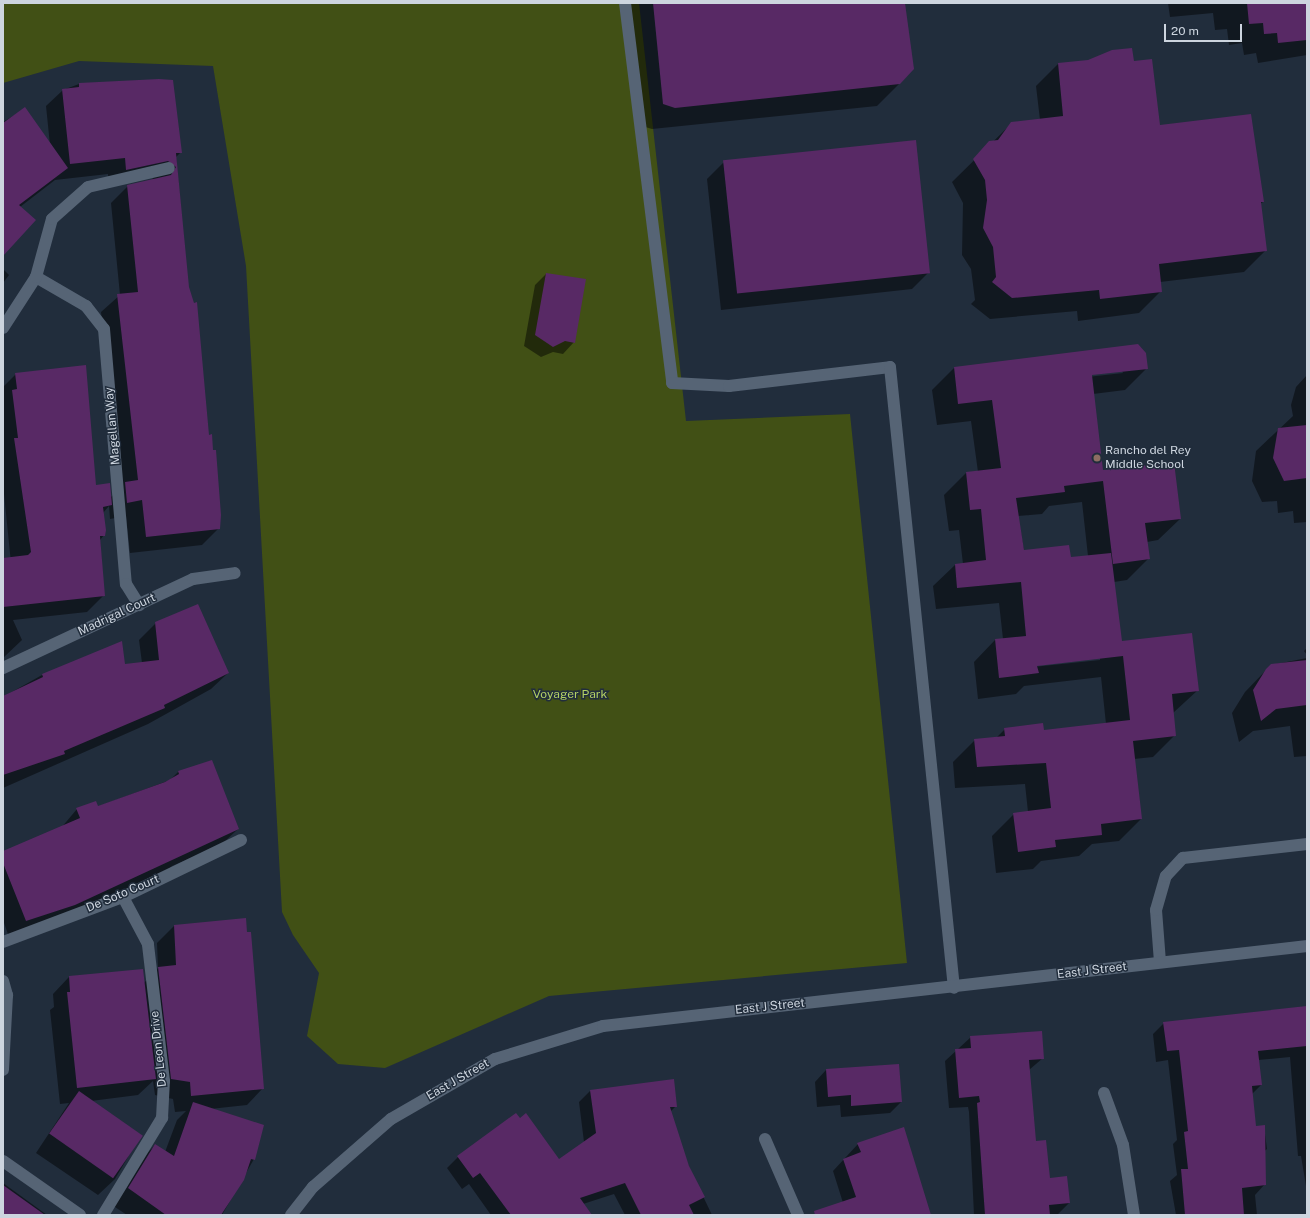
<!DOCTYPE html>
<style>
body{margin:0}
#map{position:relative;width:1310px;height:1218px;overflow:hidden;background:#212d3c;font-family:"Public Sans",sans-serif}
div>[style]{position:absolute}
.green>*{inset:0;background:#415015}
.shadow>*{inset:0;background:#0007}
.building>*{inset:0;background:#582965;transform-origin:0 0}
.minor>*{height:12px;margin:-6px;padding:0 6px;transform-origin:6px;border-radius:6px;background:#566475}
.dots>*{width:11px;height:11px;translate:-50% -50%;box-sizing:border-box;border:2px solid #212d3c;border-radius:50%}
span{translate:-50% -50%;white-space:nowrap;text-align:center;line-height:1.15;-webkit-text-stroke:3px #212d3c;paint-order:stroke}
.street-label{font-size:12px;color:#cdd5df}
.poi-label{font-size:12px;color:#cdd5df}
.left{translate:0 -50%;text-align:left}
.park-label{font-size:12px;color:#b3d163}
.frame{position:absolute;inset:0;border:4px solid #cdd5df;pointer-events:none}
.scale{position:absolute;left:1164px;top:24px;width:78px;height:18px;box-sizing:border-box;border:2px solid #cdd5df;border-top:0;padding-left:5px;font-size:12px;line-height:14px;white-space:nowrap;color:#cdd5df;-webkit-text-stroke:3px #212d3c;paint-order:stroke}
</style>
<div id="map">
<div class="green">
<i style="clip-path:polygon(3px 3px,639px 3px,686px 421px,850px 414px,907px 963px,549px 996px,385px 1068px,338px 1064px,307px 1036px,319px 973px,293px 935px,282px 912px,246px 266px,213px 66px,79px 61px,3px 83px)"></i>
</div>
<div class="shadow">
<i style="clip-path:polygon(629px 3px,904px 3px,899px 84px,877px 106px,652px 129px,642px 126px)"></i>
<i style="clip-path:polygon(1168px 3px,1307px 3px,1307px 55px,1258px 63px,1256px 53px,1244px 55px,1242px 43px,1229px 45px,1227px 29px,1215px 30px,1213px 13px,1170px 17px)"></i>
<i style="clip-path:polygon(1133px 62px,1159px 126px,1263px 202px,1260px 204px,1266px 250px,1244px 272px,1160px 282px,1161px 291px,1139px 313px,1078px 321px,1077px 311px,990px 319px,971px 304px,975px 300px,971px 269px,962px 255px,963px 203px,952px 182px,1012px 123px,1040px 120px,1036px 86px,1058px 64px)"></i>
<i style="clip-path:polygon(79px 84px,181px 152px,176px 157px,188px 287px,219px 528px,202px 545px,130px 553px,126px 516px,110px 519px,109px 506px,103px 513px,104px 535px,100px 540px,104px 595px,87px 612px,13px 620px,22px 640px,3px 658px,3px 571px,11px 563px,3px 484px,3px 387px,16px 374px,96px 486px,110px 498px,121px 487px,101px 312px,120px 295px,111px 203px,128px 186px,155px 180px,151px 177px,109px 187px,108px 174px,55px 180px,20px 207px,3px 254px,3px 122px,25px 109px,50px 145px,46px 106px,63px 90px)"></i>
<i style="clip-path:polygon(723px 163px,928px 273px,912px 289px,721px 310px,707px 179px)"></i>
<i style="clip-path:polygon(3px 269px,9px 275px,3px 283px)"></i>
<i style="clip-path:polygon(546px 274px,574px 342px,563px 354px,553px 352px,541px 357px,524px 346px,535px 285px)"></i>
<i style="clip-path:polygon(evenodd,954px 368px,1147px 368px,1125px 390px,1093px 394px,1102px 471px,1180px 519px,1158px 540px,1147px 542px,1148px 559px,1127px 580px,1114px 582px,1121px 642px,1198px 690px,1173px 713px,1175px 735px,1153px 757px,1134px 759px,1141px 819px,1119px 841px,1092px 844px,1079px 856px,1041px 861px,1033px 869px,996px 873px,992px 836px,1014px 814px,1028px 812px,1025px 784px,955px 788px,953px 762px,975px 740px,996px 738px,1005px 729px,1043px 731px,1106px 724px,1101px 677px,1024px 686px,1016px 694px,978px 699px,974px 662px,995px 640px,1003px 639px,999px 603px,936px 609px,933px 586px,955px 565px,963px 564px,959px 530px,949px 531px,944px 495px,966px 473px,978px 472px,971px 421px,937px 425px,932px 390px,954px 368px,1122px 371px,1123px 373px,1087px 377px,1087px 375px,1122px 371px,954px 368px,1082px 502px,1088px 556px,1070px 558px,1024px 551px,1018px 516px,1042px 514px,1049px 506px,1082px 502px,954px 368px,1100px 658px,1100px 660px,1033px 667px,1032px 665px,1100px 658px)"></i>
<i style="clip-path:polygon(1307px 375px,1307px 522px,1294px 523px,1293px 511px,1278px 513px,1277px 501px,1262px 502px,1252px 481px,1256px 451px,1293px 416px,1291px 405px,1296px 387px)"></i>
<i style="clip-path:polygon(156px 623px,228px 673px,211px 689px,148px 724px,3px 788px,3px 697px,42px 675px,142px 663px,139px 640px)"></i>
<i style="clip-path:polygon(1307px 648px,1307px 655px,1304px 651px)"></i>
<i style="clip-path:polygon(1307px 658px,1307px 756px,1294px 757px,1290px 726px,1253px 731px,1239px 742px,1232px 713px,1245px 692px,1271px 665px)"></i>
<i style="clip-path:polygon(179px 771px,238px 829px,221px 845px,172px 866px,163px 874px,9px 937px,3px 920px,3px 852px,61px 828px,77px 809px,97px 807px,170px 780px)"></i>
<i style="clip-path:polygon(245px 919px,263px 1088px,247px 1105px,210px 1109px,254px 1159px,222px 1215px,127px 1215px,112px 1205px,139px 1162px,155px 1145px,165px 1152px,177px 1120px,186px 1111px,175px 1112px,173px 1099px,155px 1095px,153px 1081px,138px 1095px,91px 1101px,141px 1135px,115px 1179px,98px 1195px,36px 1153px,69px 1103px,60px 1104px,50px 1010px,54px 1007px,53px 994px,69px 977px,144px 983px,158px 968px,157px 943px,174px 926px)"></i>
<i style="clip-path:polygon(1307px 1007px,1307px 1192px,1301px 1156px,1298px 1156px,1290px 1057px,1258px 1060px,1261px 1085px,1252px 1094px,1255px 1127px,1264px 1126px,1267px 1149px,1262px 1153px,1265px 1184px,1255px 1195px,1257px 1215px,1176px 1215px,1170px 1181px,1177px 1175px,1173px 1144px,1177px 1140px,1168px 1060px,1156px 1062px,1153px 1034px,1164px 1023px)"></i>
<i style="clip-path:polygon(971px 1037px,1043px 1058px,1029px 1070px,1035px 1142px,1049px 1179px,1069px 1203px,1058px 1214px,974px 1215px,969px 1112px,968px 1107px,949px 1108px,945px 1061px)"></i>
<i style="clip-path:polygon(826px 1070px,901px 1102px,890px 1113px,841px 1117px,840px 1105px,817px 1107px,815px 1082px)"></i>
<i style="clip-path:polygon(590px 1091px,676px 1106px,670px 1112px,689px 1167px,712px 1215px,625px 1215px,614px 1194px,583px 1204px,590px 1215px,491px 1215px,469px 1184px,462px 1189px,447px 1168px,458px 1157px,559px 1161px,584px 1142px,579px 1102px)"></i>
<i style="clip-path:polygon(858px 1144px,930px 1215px,839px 1215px,844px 1206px,833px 1171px)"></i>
<i style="clip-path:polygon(3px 1183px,47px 1215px,3px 1215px)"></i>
</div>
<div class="building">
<i style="clip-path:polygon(653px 3px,905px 3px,914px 69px,900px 84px,675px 108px,663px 104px)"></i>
<i style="clip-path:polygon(1247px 3px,1307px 3px,1307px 40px,1278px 43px,1277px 33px,1264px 34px,1263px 23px,1249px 24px)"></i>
<i style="clip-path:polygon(1132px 48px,1134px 61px,1152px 59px,1160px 125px,1251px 114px,1264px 202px,1261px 202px,1267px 251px,1159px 264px,1162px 292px,1100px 299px,1099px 290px,1012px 298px,992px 282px,996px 277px,993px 247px,983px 228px,987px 200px,985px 180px,973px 159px,989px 141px,998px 140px,1011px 122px,1063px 116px,1058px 63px,1088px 60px,1112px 50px)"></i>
<i style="clip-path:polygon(159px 79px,173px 80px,182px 153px,176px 153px,189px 287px,194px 303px,197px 302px,209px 435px,212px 434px,213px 450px,216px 450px,221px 515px,220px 529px,146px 537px,142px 500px,127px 503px,125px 482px,138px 480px,117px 294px,138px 292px,127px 185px,171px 175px,176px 167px,168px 161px,126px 170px,125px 158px,70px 164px,62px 89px,79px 87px,79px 83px)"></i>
<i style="clip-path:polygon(25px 107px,68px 168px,19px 205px,36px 220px,3px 256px,3px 123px)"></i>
<i style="left:916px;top:140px;width:134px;height:194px;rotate:84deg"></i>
<i style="clip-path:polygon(546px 273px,586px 279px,575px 343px,565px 341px,553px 347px,535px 335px)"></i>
<i style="clip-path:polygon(1138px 344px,1146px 353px,1148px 369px,1092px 375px,1103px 470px,1174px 462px,1181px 519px,1145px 523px,1150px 559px,1113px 564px,1103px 481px,1064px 486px,1065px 492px,1016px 498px,1024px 550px,1069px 545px,1071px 557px,1111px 553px,1122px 641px,1192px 633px,1199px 691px,1172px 694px,1176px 736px,1133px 741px,1142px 819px,1101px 824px,1102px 835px,1055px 840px,1056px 847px,1018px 852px,1013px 813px,1051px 808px,1046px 763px,977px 767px,974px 739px,1005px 736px,1004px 728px,1043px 723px,1044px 730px,1130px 720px,1123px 656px,1037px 666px,1039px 673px,999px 678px,995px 639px,1026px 636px,1021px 582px,957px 588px,955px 564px,986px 560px,981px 509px,970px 510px,966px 472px,1001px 468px,992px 400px,958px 404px,954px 367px)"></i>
<i style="clip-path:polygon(86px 365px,96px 485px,110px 483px,112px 505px,103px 507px,106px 530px,105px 536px,100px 536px,105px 596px,3px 607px,3px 558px,28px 555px,31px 552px,14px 438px,18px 438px,12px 390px,17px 389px,15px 373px)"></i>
<i style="clip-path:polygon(1307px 425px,1307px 478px,1284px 481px,1273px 458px,1278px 428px)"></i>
<i style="clip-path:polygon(198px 604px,229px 673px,164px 705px,165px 708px,64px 751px,65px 754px,3px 775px,3px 696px,43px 677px,42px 674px,122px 641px,125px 664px,159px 660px,155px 622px)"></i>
<i style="clip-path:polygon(1307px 660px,1307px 705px,1276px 709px,1261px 721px,1253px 690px,1266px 669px,1271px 664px)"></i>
<i style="clip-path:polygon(212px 760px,239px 829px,75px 905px,26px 921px,3px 863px,3px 851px,80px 818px,76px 808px,96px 801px,98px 806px,165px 782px,179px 774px,178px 771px)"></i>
<i style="clip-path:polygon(246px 918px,247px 932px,251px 932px,264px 1089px,191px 1096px,190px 1082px,171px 1079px,158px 967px,176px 965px,174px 925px)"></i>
<i style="clip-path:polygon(143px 969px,156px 1079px,77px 1088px,67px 992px,70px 992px,69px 976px)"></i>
<i style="clip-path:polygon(1307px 1006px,1307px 1046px,1258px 1051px,1262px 1085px,1252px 1086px,1256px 1126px,1265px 1125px,1266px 1185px,1242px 1188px,1244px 1215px,1185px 1215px,1181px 1169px,1188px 1169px,1184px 1132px,1188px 1131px,1179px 1050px,1167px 1051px,1163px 1022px)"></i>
<i style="clip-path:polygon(1042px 1031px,1044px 1059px,1029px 1060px,1036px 1141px,1046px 1140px,1050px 1178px,1067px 1176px,1070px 1203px,1049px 1205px,1050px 1215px,985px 1215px,977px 1103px,980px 1102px,979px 1096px,959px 1098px,955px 1049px,971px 1048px,970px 1036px)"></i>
<i style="clip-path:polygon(899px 1064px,902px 1102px,851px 1106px,851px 1095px,828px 1097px,826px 1069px)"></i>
<i style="clip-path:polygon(674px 1079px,677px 1107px,670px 1107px,689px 1166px,705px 1197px,689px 1205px,694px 1215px,641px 1215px,625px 1183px,580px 1198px,592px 1215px,511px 1215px,480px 1173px,473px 1178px,457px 1156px,516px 1113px,520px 1118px,526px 1113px,559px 1159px,596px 1133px,590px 1090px)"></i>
<i style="left:79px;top:1091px;width:78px;height:52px;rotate:35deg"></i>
<i style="clip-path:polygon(193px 1102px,264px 1125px,255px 1160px,251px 1159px,244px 1180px,221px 1215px,166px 1215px,128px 1188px,155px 1144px,174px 1156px)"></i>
<i style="clip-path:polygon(904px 1127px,931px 1215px,815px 1215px,814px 1211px,856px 1197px,843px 1159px,861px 1152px,857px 1143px)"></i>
<i style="clip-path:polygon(3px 1185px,45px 1215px,3px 1215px)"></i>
</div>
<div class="minor">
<i style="left:625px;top:3px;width:383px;rotate:82.9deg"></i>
<i style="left:672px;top:383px;width:57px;rotate:3deg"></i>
<i style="left:729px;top:386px;width:162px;rotate:-6.7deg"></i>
<i style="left:890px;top:367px;width:624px;rotate:84.12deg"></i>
<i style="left:36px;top:277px;width:58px;rotate:30.1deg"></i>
<i style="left:86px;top:306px;width:29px;rotate:52deg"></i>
<i style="left:104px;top:329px;width:256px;rotate:85.1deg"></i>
<i style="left:126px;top:584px;width:25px;rotate:58deg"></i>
<i style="left:3px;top:328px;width:61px;rotate:-57.1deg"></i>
<i style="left:36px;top:277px;width:60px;rotate:-74.6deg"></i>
<i style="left:52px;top:219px;width:48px;rotate:-41.6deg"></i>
<i style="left:88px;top:187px;width:83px;rotate:-13.2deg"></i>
<i style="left:3px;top:668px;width:210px;rotate:-25.1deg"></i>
<i style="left:193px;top:579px;width:42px;rotate:-8.1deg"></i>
<i style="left:3px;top:942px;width:128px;rotate:-20.6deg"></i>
<i style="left:123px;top:897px;width:131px;rotate:-25.8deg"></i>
<i style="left:1160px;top:962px;width:52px;rotate:-94.4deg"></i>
<i style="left:1156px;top:910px;width:35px;rotate:-74deg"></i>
<i style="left:1166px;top:876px;width:25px;rotate:-47deg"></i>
<i style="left:1183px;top:858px;width:125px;rotate:-6.4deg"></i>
<i style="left:3px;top:981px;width:15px;rotate:74deg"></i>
<i style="left:7px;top:995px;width:75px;rotate:93.1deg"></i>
<i style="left:1104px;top:1093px;width:55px;rotate:69.9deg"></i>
<i style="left:1123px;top:1145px;width:71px;rotate:81.1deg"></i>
<i style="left:765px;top:1139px;width:83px;rotate:66.5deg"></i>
<i style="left:3px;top:1161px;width:94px;rotate:35deg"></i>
<i style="left:103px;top:1215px;width:114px;rotate:-58.7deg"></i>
<i style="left:162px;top:1118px;width:37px;rotate:-87deg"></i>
<i style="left:164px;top:1081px;width:138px;rotate:-96.7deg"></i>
<i style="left:148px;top:944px;width:53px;rotate:-118deg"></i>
<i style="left:291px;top:1215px;width:36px;rotate:-52deg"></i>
<i style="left:313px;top:1187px;width:103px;rotate:-41.1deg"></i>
<i style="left:391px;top:1119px;width:120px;rotate:-30deg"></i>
<i style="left:495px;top:1059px;width:113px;rotate:-17deg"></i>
<i style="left:603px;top:1026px;width:709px;rotate:-6.48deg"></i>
</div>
<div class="dots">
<i style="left:1097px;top:458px;background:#8d6e63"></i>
</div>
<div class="street-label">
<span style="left:113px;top:426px;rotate:-95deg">Magellan Way</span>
<span style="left:117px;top:615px;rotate:-25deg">Madrigal Court</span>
<span style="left:123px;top:894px;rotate:-23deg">De Soto Court</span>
<span style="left:1092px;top:971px;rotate:-7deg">East J Street</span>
<span style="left:770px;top:1007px;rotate:-6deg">East J Street</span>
<span style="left:159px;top:1049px;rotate:-96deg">De Leon Drive</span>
<span style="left:458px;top:1080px;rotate:-30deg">East J Street</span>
</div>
<div class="poi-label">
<span class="left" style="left:1105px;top:458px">Rancho del Rey<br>Middle School</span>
</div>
<div class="park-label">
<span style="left:570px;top:695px">Voyager Park</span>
</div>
<div class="frame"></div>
<div class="scale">20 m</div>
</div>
